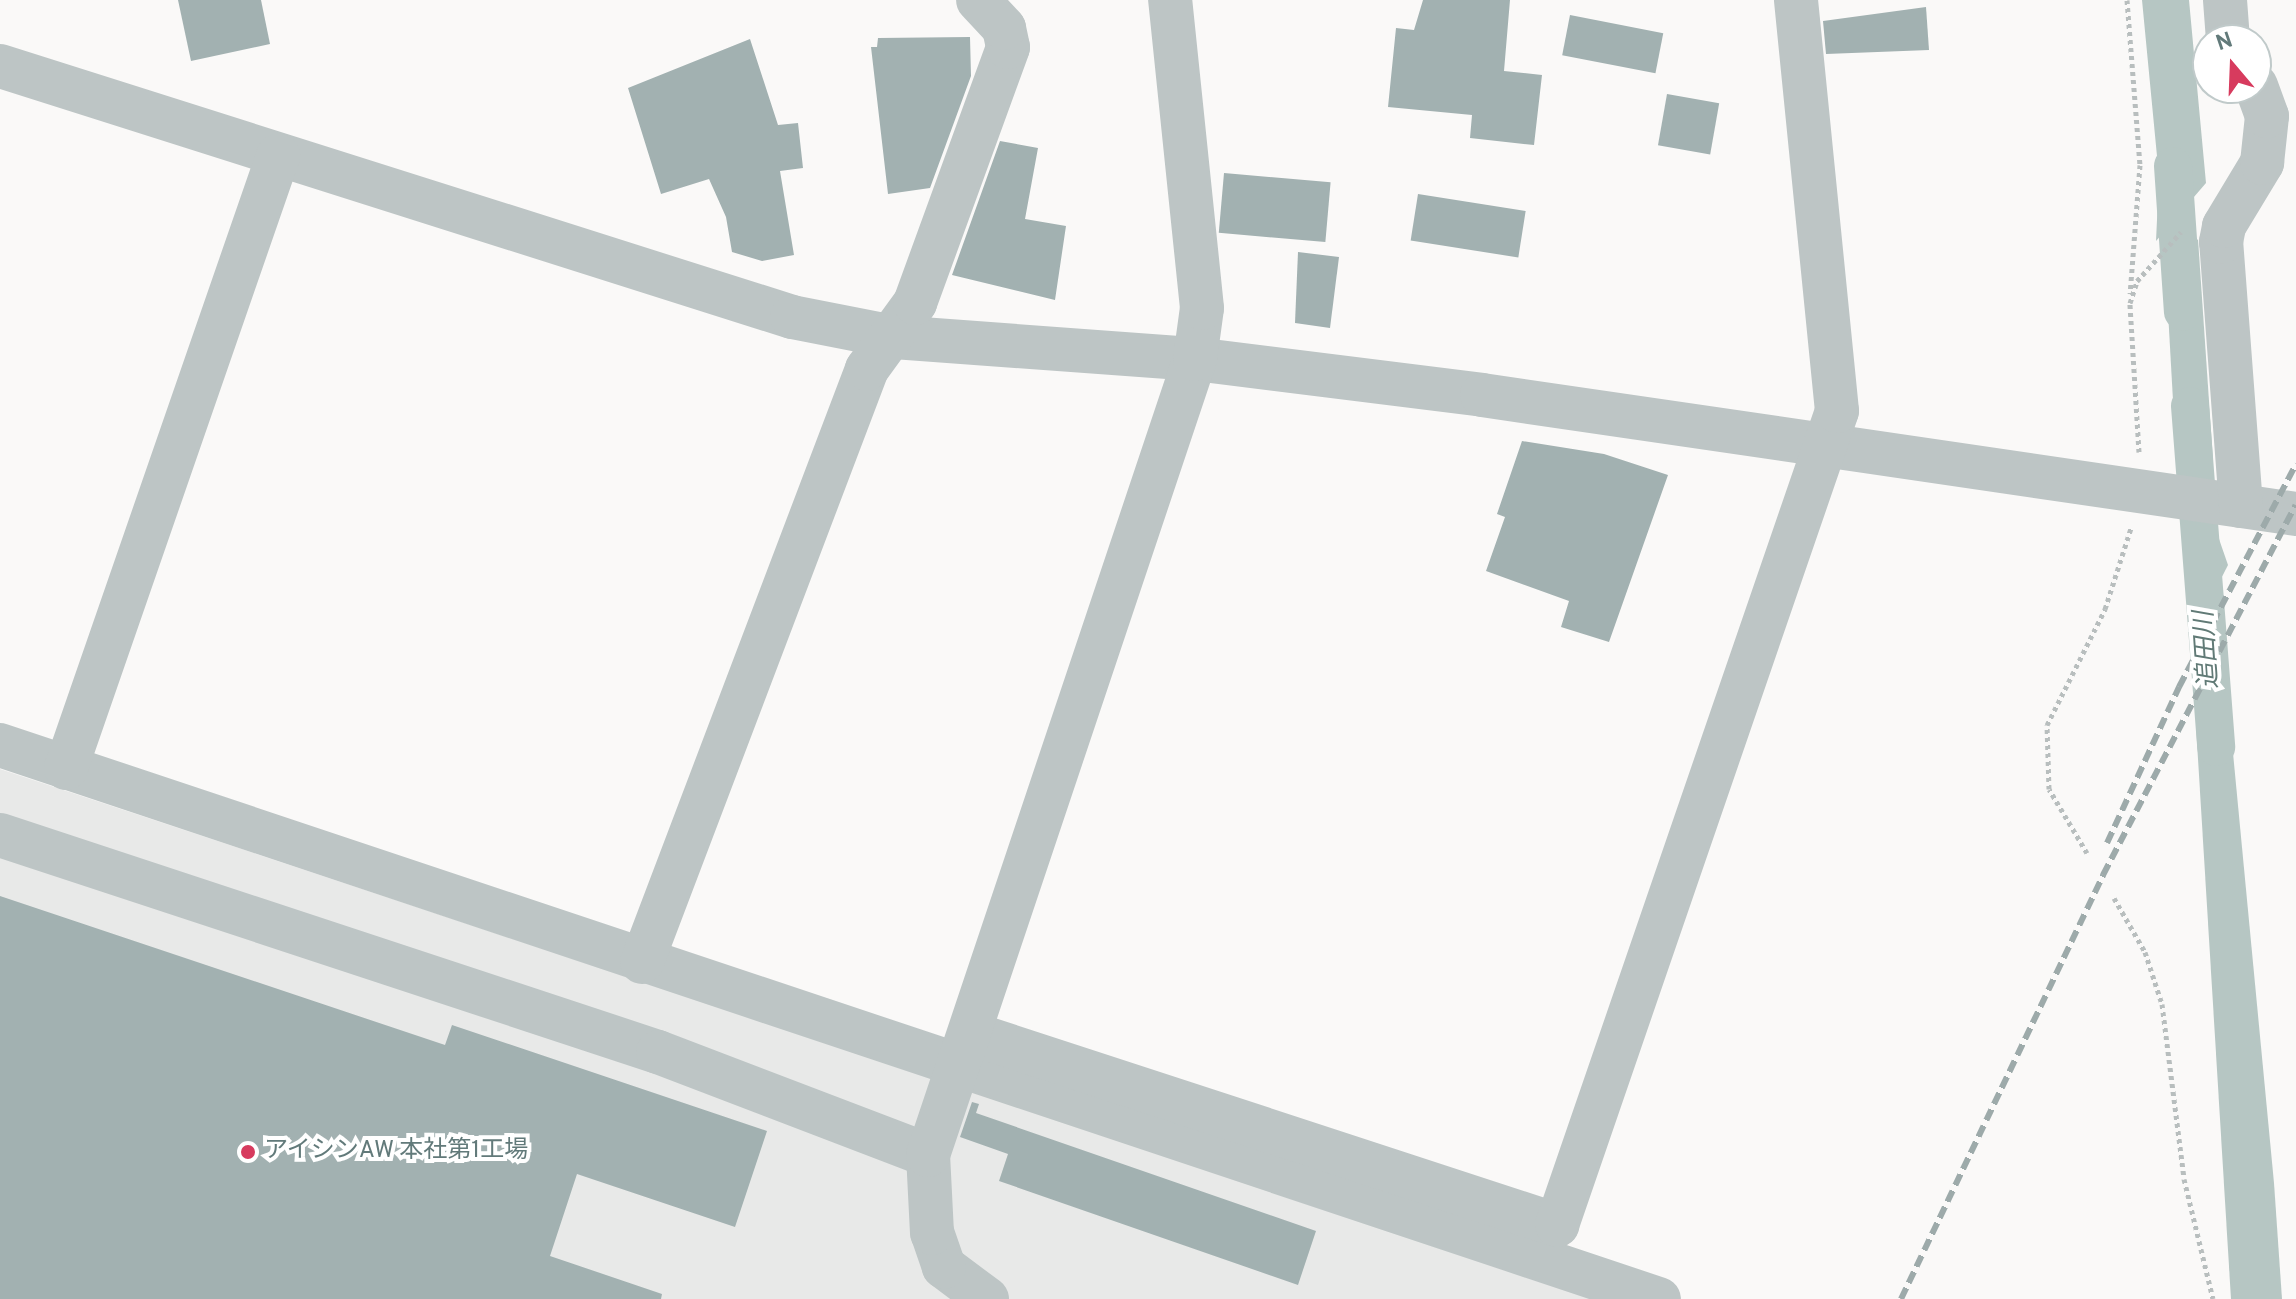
<!DOCTYPE html>
<meta charset="utf-8">
<style>
body{margin:0}
#map{position:relative;width:2296px;height:1299px;overflow:hidden;background:#faf9f8;font-family:Overpass,"Noto Sans JP",sans-serif}
div>[style]{position:absolute}
.built>*{inset:0;background:#e8e9e8}
.water>*{inset:0;background:#b6c6c3}
.canal>*{height:38px;margin:-19px;padding:0 19px;transform-origin:19px;border-radius:19px;background:#b6c6c3}
.building>*{inset:0;background:#a2b1b1;transform-origin:0 0}
.path>*{height:5px;margin-top:-2.5px;transform-origin:0;background:repeating-linear-gradient(90deg,#b8bebe 0 4px,transparent 0 8px)}
.minor>*{height:44px;margin:-22px;padding:0 22px;transform-origin:22px;border-radius:22px;background:#bdc5c5}
.rail>*{height:6px;margin-top:-3px;transform-origin:0;background:repeating-linear-gradient(90deg,#9daaaa 0 12px,transparent 0 18px)}
.dots>*{width:22px;height:22px;translate:-50% -50%;box-sizing:border-box;border:4px solid #fff;border-radius:50%}
span{translate:-50% -50%;white-space:nowrap;text-align:center;line-height:1.15;-webkit-text-stroke:8px #fff;paint-order:stroke}
.poi-label{font-size:24px;color:#627a7a}
.left{translate:0 -50%;text-align:left}
.water-label{font-size:26px;color:#617a76;font-style:italic}
.north{position:absolute;left:2192px;top:24px;width:80px;height:80px;box-sizing:border-box;background:#fff;border:2px solid #c0caca;border-radius:50%;rotate:341deg;font-size:22px;font-weight:700;line-height:32px;text-align:center;color:#627a7a}
.north::after{content:'';display:block;margin:auto;width:28px;height:36px;background:#d73b5e;clip-path:polygon(50% 0,100% 100%,50% 72%,0 100%)}
</style>
<div id="map">
<div class="built">
<i style="clip-path:polygon(0 769px,1600px 1299px,0 1299px)"></i>
</div>
<div class="water">
<i style="clip-path:polygon(2142px 0,2189px 0,2206px 183px,2156px 241px,2159px 177px)"></i>
<i style="clip-path:polygon(2198px 239px,2213px 460px,2176px 454px,2166px 276px)"></i>
<i style="clip-path:polygon(2219px 539px,2228px 565px,2199px 622px,2188px 542px)"></i>
<i style="clip-path:polygon(2225px 669px,2274px 1183px,2282px 1299px,2231px 1299px,2196px 726px)"></i>
</div>
<div class="canal">
<i style="left:2173px;top:166px;width:146px;rotate:86.1deg"></i>
<i style="left:2190px;top:406px;width:342px;rotate:85.6deg"></i>
</div>
<div class="building">
<i style="clip-path:polygon(178px 0,261px 0,270px 44px,191px 61px)"></i>
<i style="clip-path:polygon(1423px 0,1510px 0,1504px 71px,1542px 75px,1534px 145px,1470px 138px,1472px 115px,1388px 107px,1396px 28px,1414px 30px)"></i>
<i style="clip-path:polygon(1926px 7px,1929px 50px,1826px 54px,1823px 21px)"></i>
<i style="left:1570px;top:15px;width:95px;height:41px;rotate:11deg"></i>
<i style="clip-path:polygon(970px 37px,971px 76px,930px 188px,888px 194px,871px 47px,877px 47px,878px 38px)"></i>
<i style="clip-path:polygon(750px 39px,778px 125px,798px 123px,803px 168px,780px 171px,794px 255px,762px 261px,732px 252px,726px 217px,709px 179px,661px 194px,628px 88px)"></i>
<i style="left:1667px;top:94px;width:53px;height:52px;rotate:10deg"></i>
<i style="clip-path:polygon(1000px 141px,1038px 148px,1025px 219px,1066px 226px,1055px 300px,952px 275px)"></i>
<i style="left:1224px;top:173px;width:107px;height:60px;rotate:5deg"></i>
<i style="left:1418px;top:194px;width:109px;height:47px;rotate:9deg"></i>
<i style="clip-path:polygon(1298px 252px,1339px 257px,1330px 328px,1295px 323px)"></i>
<i style="clip-path:polygon(1522px 441px,1604px 454px,1668px 475px,1609px 642px,1561px 627px,1569px 601px,1486px 571px,1505px 517px,1497px 514px)"></i>
<i style="clip-path:polygon(0 896px,445px 1045px,452px 1025px,767px 1131px,735px 1227px,577px 1174px,550px 1256px,662px 1294px,661px 1299px,0 1299px)"></i>
<i style="clip-path:polygon(972px 1102px,979px 1104px,976px 1113px,1316px 1231px,1298px 1285px,999px 1181px,1008px 1154px,960px 1137px)"></i>
</div>
<div class="path">
<i style="left:2127px;top:0;width:166px;rotate:85.5deg"></i>
<i style="left:2140px;top:165px;width:129px;rotate:94.4deg"></i>
<i style="left:2139px;top:452px;width:149px;rotate:-93.5deg"></i>
<i style="left:2130px;top:303px;width:23px;rotate:-72deg"></i>
<i style="left:2137px;top:281px;width:66px;rotate:-48.1deg"></i>
<i style="left:2087px;top:853px;width:74px;rotate:-120.7deg"></i>
<i style="left:2049px;top:789px;width:64px;rotate:-91.8deg"></i>
<i style="left:2047px;top:725px;width:130px;rotate:-63.4deg"></i>
<i style="left:2105px;top:609px;width:85px;rotate:-72.2deg"></i>
<i style="left:2114px;top:898px;width:62px;rotate:60.1deg"></i>
<i style="left:2145px;top:952px;width:55px;rotate:71.9deg"></i>
<i style="left:2162px;top:1004px;width:176px;rotate:82.8deg"></i>
<i style="left:2184px;top:1179px;width:123px;rotate:76.4deg"></i>
</div>
<div class="minor">
<i style="left:2225px;top:0;width:40px;rotate:85.7deg"></i>
<i style="left:0;top:66px;width:831px;rotate:17.58deg"></i>
<i style="left:792px;top:317px;width:104px;rotate:11.1deg"></i>
<i style="left:894px;top:337px;width:302px;rotate:4.2deg"></i>
<i style="left:1195px;top:359px;width:289px;rotate:7.1deg"></i>
<i style="left:1482px;top:395px;width:823px;rotate:8.32deg"></i>
<i style="left:2241px;top:506px;width:265px;rotate:-94.3deg"></i>
<i style="left:2221px;top:242px;width:16px;rotate:-79deg"></i>
<i style="left:2224px;top:226px;width:74px;rotate:-58.9deg"></i>
<i style="left:2262px;top:163px;width:47px;rotate:-83.9deg"></i>
<i style="left:2267px;top:116px;width:32px;rotate:-110deg"></i>
<i style="left:0;top:745px;width:1749px;rotate:18.47deg"></i>
<i style="left:66px;top:768px;width:648px;rotate:-70.89deg"></i>
<i style="left:0;top:835px;width:693px;rotate:18.25deg"></i>
<i style="left:658px;top:1052px;width:289px;rotate:20.9deg"></i>
<i style="left:642px;top:962px;width:634px;rotate:-69.22deg"></i>
<i style="left:867px;top:369px;width:82px;rotate:-54deg"></i>
<i style="left:915px;top:303px;width:272px;rotate:-70deg"></i>
<i style="left:1008px;top:47px;width:19px;rotate:-102deg"></i>
<i style="left:1004px;top:28px;width:38px;rotate:-133deg"></i>
<i style="left:970px;top:1033px;width:618px;rotate:18.11deg"></i>
<i style="left:1557px;top:1225px;width:861px;rotate:-71.02deg"></i>
<i style="left:1837px;top:411px;width:413px;rotate:-95.7deg"></i>
<i style="left:987px;top:1299px;width:54px;rotate:-143.3deg"></i>
<i style="left:944px;top:1267px;width:36px;rotate:-109deg"></i>
<i style="left:932px;top:1233px;width:78px;rotate:-92.9deg"></i>
<i style="left:928px;top:1155px;width:840px;rotate:-71.46deg"></i>
<i style="left:1195px;top:359px;width:51px;rotate:-82.2deg"></i>
<i style="left:1202px;top:308px;width:310px;rotate:-95.9deg"></i>
</div>
<div class="rail">
<i style="left:2107px;top:843px;width:172px;rotate:-65.2deg"></i>
<i style="left:2179px;top:687px;width:252px;rotate:-62.3deg"></i>
<i style="left:1901px;top:1299px;width:470px;rotate:-64.5deg"></i>
<i style="left:2103px;top:875px;width:417px;rotate:-62.5deg"></i>
</div>
<div class="dots">
<i style="left:248px;top:1152px;background:#d73b5e"></i>
</div>
<div class="poi-label">
<span class="left" style="left:264px;top:1152px">アイシンAW 本社第1工場</span>
</div>
<div class="water-label">
<span style="left:2208px;top:650px;rotate:-94deg">追田川</span>
</div>
<div class="north">N</div>
</div>
